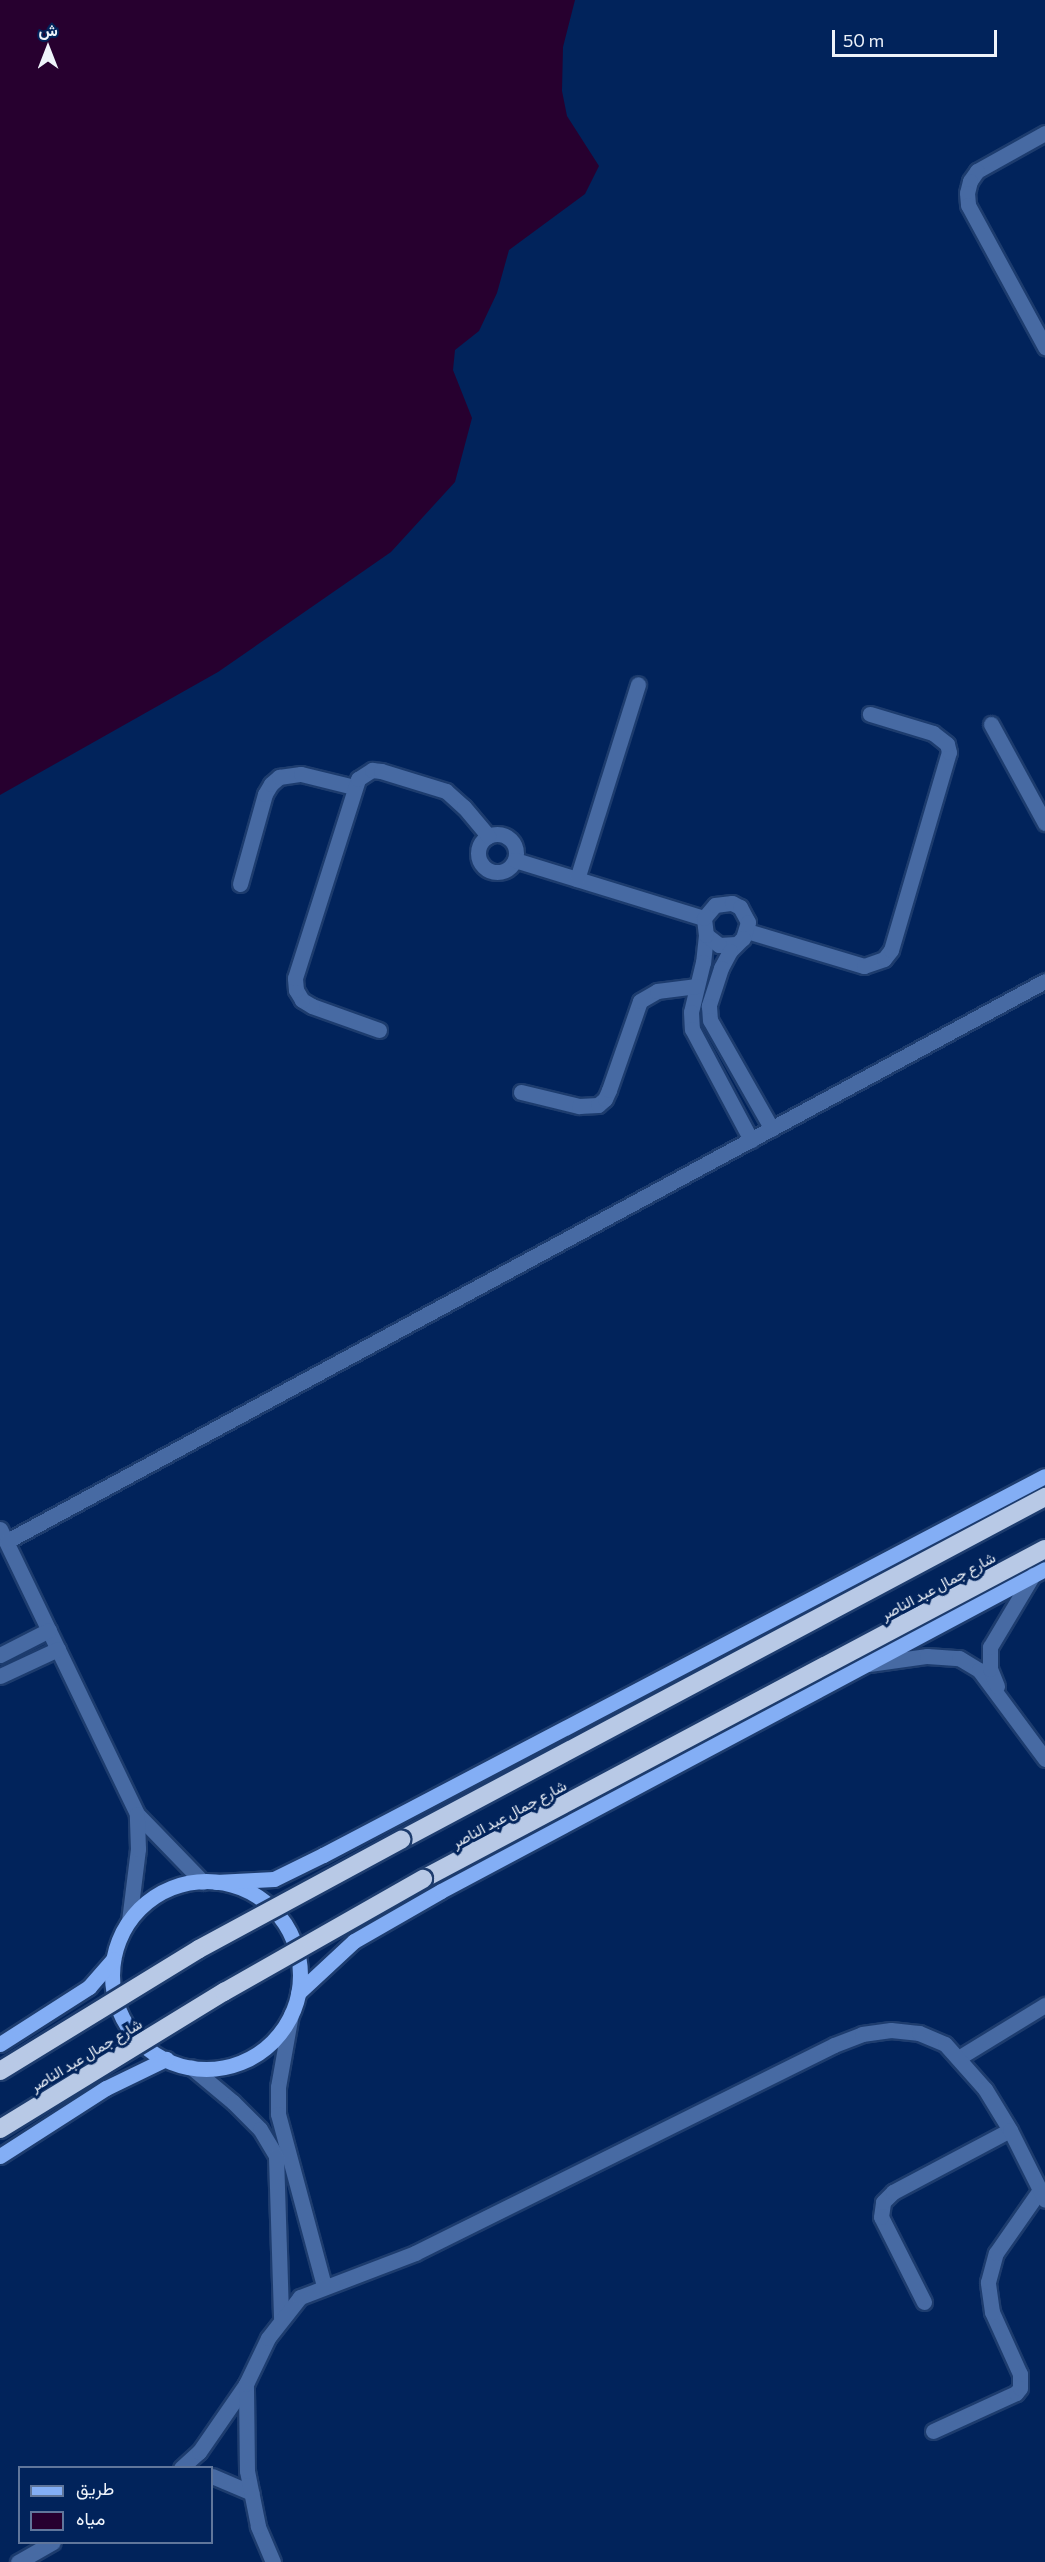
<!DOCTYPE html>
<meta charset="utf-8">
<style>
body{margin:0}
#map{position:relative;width:1045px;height:2562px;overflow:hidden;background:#01235b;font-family:Commissioner,Vazirmatn,sans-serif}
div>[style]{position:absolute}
.water>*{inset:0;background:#27002f}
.roads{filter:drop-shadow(2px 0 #1d3c6e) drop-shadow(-2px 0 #1d3c6e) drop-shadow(0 2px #1d3c6e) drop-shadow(0 -2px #1d3c6e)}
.minor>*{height:15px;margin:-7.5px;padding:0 7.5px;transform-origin:7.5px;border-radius:7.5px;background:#476aa3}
.minor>.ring{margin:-7.5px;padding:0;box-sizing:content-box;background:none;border:15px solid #476aa3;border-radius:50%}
.major>*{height:15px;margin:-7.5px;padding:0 7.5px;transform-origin:7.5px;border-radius:7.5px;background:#83aef5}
.major>.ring{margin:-7.5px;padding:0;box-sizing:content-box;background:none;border:15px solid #83aef5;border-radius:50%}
.highway>*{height:18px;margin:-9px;padding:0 9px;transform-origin:9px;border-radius:9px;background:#b8c9e6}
.bridges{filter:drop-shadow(2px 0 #1d3c6e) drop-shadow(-2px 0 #1d3c6e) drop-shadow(0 2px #1d3c6e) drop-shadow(0 -2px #1d3c6e)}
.highway-bridge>*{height:18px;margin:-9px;padding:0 9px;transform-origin:9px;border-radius:9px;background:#b8c9e6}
span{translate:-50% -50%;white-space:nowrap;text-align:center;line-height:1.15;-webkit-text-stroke:6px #01235b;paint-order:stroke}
.street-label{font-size:15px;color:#eef3fa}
.legend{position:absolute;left:18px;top:2466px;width:195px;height:78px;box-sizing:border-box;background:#01235b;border:2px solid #60769b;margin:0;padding:8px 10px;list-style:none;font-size:18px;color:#eef3fa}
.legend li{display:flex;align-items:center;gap:12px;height:30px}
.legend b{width:30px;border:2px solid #60769b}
.north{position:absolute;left:18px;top:18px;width:60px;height:60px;-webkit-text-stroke:4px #01235b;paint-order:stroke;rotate:0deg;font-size:16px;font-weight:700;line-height:24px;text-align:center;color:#eef3fa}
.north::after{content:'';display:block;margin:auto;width:21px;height:27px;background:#eef3fa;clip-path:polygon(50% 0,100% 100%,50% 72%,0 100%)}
.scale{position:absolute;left:832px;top:30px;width:165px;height:27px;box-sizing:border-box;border:3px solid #eef3fa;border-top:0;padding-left:8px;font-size:18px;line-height:21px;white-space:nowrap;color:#eef3fa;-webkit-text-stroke:4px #01235b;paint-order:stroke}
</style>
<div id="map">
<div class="water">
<i style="clip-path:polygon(0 0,575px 0,563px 47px,562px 91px,567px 116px,599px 166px,585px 194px,509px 250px,497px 293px,479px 331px,455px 350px,453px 370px,472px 418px,455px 482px,391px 552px,218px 672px,0 795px)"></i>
</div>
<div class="roads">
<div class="minor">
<i style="left:1045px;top:133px;width:78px;rotate:150.8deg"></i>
<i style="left:977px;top:171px;width:12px;rotate:125deg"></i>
<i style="left:970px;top:181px;width:12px;rotate:104deg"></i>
<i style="left:967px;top:193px;width:12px;rotate:85deg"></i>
<i style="left:968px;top:205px;width:162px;rotate:61.5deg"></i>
<i style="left:991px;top:724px;width:113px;rotate:61.4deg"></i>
<i class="ring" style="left:478px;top:834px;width:23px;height:23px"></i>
<i style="left:515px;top:860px;width:198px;rotate:17.1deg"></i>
<i style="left:577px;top:879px;width:204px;rotate:-72.6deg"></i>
<i style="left:240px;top:884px;width:93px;rotate:-74.5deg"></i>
<i style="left:265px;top:794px;width:12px;rotate:-59deg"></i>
<i style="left:271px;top:784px;width:11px;rotate:-41deg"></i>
<i style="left:279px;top:777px;width:22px;rotate:-8deg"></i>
<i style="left:301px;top:774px;width:55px;rotate:13.8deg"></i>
<i style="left:747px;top:931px;width:122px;rotate:16.7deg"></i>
<i style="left:864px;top:966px;width:21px;rotate:-19deg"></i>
<i style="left:884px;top:959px;width:11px;rotate:-52deg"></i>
<i style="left:891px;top:950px;width:206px;rotate:-73.7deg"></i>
<i style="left:949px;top:752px;width:8px;rotate:-104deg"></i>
<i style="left:947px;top:744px;width:18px;rotate:-142deg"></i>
<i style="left:933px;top:733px;width:66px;rotate:-163.2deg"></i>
<i style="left:706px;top:935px;width:27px;rotate:96deg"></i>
<i style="left:703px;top:962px;width:51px;rotate:103.5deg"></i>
<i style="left:691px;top:1012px;width:17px;rotate:87deg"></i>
<i style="left:692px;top:1029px;width:126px;rotate:62deg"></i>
<i style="left:736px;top:944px;width:17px;rotate:177deg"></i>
<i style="left:719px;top:945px;width:16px;rotate:-142deg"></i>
<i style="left:706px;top:935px;width:17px;rotate:-97deg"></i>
<i style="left:704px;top:918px;width:17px;rotate:-50deg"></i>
<i style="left:715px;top:905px;width:17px;rotate:-7deg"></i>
<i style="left:732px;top:903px;width:9px;rotate:27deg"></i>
<i style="left:740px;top:907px;width:17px;rotate:62deg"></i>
<i style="left:748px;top:922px;width:17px;rotate:107deg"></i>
<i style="left:743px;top:938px;width:18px;rotate:135deg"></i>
<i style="left:730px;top:951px;width:19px;rotate:118deg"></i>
<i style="left:721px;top:968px;width:40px;rotate:108deg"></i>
<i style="left:709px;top:1006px;width:14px;rotate:86deg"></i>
<i style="left:710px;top:1020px;width:125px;rotate:60.4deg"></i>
<i style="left:379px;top:1030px;width:71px;rotate:-160.3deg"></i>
<i style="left:312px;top:1006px;width:12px;rotate:-149deg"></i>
<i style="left:302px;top:1000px;width:12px;rotate:-121deg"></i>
<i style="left:296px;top:990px;width:12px;rotate:-95deg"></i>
<i style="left:295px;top:978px;width:209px;rotate:-72.4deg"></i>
<i style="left:358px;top:779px;width:17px;rotate:-33deg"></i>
<i style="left:372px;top:770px;width:9px;rotate:6deg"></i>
<i style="left:381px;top:771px;width:68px;rotate:17.1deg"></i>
<i style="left:446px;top:791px;width:24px;rotate:42deg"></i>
<i style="left:464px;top:807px;width:38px;rotate:50deg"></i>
<i style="left:521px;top:1092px;width:60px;rotate:13.6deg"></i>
<i style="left:579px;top:1106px;width:19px;rotate:-3deg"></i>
<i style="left:598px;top:1105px;width:9px;rotate:-41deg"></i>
<i style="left:605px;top:1099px;width:10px;rotate:-66deg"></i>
<i style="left:609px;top:1090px;width:94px;rotate:-70.8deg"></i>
<i style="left:640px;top:1001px;width:20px;rotate:-30deg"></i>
<i style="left:657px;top:991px;width:40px;rotate:-7.1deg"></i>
<i style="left:0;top:1529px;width:316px;rotate:64.3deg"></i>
<i style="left:137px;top:1814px;width:95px;rotate:45.9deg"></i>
<i style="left:7px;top:1541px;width:1179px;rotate:-28.35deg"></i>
<i style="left:0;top:1655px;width:55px;rotate:-27deg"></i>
<i style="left:869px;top:1664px;width:59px;rotate:-7.9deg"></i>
<i style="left:927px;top:1656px;width:32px;rotate:4deg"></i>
<i style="left:959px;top:1658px;width:23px;rotate:31deg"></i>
<i style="left:979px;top:1670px;width:111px;rotate:53.4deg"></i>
<i style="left:0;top:1676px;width:64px;rotate:-25deg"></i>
<i style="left:997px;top:1686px;width:18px;rotate:-112deg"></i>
<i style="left:990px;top:1669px;width:22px;rotate:-90deg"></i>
<i style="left:990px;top:1647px;width:84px;rotate:-59.2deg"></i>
<i style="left:129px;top:1921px;width:73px;rotate:-82.9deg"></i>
<i style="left:138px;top:1849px;width:35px;rotate:-92deg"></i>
<i style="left:291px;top:2014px;width:74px;rotate:100.1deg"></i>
<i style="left:278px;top:2087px;width:27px;rotate:90deg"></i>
<i style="left:278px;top:2114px;width:178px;rotate:75deg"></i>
<i style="left:960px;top:2057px;width:100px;rotate:-31.5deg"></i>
<i style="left:191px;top:2067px;width:55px;rotate:39.8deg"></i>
<i style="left:233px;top:2102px;width:38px;rotate:45deg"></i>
<i style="left:260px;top:2129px;width:31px;rotate:59deg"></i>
<i style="left:276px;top:2156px;width:162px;rotate:88.2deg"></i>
<i style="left:924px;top:2302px;width:95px;rotate:-116.8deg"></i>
<i style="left:881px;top:2217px;width:15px;rotate:-82deg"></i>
<i style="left:883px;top:2202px;width:14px;rotate:-45deg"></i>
<i style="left:893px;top:2192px;width:132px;rotate:-27.9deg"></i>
<i style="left:933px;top:2431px;width:91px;rotate:-24.6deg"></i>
<i style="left:1016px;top:2393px;width:6px;rotate:-51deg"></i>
<i style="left:1020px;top:2388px;width:14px;rotate:-90deg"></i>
<i style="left:1020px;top:2374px;width:68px;rotate:-114.3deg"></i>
<i style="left:992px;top:2312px;width:30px;rotate:-98deg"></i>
<i style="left:988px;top:2282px;width:30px;rotate:-75deg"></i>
<i style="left:996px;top:2253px;width:77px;rotate:-55.1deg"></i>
<i style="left:181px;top:2468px;width:24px;rotate:-42deg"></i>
<i style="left:199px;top:2452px;width:83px;rotate:-55.3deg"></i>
<i style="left:212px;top:2476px;width:43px;rotate:23deg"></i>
<i style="left:18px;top:2562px;width:40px;rotate:-29.7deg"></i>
<i style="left:273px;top:2562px;width:39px;rotate:-113deg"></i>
<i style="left:258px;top:2526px;width:56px;rotate:-101.3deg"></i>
<i style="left:247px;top:2471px;width:87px;rotate:-90.7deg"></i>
<i style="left:246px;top:2384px;width:51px;rotate:-64.4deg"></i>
<i style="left:268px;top:2338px;width:52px;rotate:-52deg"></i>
<i style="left:300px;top:2297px;width:123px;rotate:-20.9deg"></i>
<i style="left:415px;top:2253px;width:468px;rotate:-26.4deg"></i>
<i style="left:834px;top:2045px;width:30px;rotate:-21deg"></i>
<i style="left:862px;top:2034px;width:29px;rotate:-8deg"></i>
<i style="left:891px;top:2030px;width:28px;rotate:6deg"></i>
<i style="left:919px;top:2033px;width:28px;rotate:23deg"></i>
<i style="left:945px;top:2044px;width:60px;rotate:48.4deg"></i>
<i style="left:985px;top:2089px;width:48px;rotate:58.6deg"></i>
<i style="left:1010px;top:2130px;width:78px;rotate:63.4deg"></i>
</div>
<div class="major">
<i class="ring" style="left:112px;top:1881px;width:173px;height:173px"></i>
<i style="left:216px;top:1882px;width:58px;rotate:-3deg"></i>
<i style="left:274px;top:1879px;width:55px;rotate:-26.1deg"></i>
<i style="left:323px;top:1855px;width:815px;rotate:-27.7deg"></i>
<i style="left:298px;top:1993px;width:76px;rotate:-42.9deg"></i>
<i style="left:354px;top:1941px;width:100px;rotate:-29.9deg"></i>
<i style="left:441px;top:1891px;width:684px;rotate:-28.06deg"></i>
<i style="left:0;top:2044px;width:106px;rotate:-32.6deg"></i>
<i style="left:89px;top:1987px;width:37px;rotate:-49deg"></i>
<i style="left:0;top:2156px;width:126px;rotate:-32.7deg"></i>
<i style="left:106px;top:2088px;width:67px;rotate:-25.8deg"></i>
</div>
<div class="highway">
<i style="left:401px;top:1840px;width:730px;rotate:-28.04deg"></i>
<i style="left:423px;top:1879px;width:704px;rotate:-27.95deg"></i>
</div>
</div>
<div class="bridges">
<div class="highway-bridge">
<i style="left:0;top:2071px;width:233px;rotate:-31.5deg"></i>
<i style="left:199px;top:1949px;width:230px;rotate:-28.4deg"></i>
<i style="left:0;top:2129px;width:263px;rotate:-31.5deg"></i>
<i style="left:224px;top:1992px;width:229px;rotate:-29.6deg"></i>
</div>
</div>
<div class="street-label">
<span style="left:938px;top:1586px;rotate:-28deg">شارع جمال عبد الناصر</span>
<span style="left:509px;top:1814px;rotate:-28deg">شارع جمال عبد الناصر</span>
<span style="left:86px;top:2055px;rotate:-31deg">شارع جمال عبد الناصر</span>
</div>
<ul class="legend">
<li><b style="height:8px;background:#83aef5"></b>طريق</li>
<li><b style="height:16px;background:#27002f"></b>مياه</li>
</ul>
<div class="north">ش</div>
<div class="scale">50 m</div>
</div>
